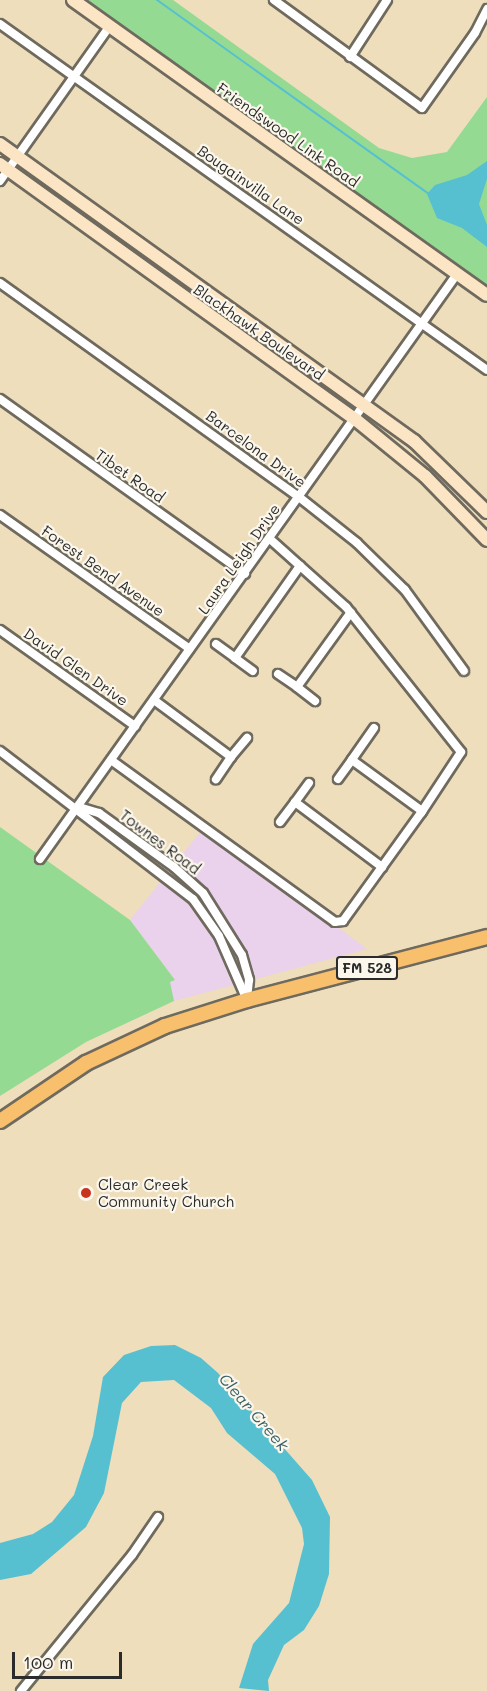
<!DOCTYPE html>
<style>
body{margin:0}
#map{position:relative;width:487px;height:1691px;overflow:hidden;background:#eedebc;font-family:Mali,sans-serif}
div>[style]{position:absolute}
.built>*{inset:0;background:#ead1ec}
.green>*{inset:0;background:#94da93}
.water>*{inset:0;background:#56c0d1}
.stream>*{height:2px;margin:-1px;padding:0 1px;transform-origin:1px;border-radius:1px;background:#56c0d1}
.roads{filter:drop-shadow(2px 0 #6f6a5e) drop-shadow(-2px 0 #6f6a5e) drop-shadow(0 2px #6f6a5e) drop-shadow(0 -2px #6f6a5e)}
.street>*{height:8px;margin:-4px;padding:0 4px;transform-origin:4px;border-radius:4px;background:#fff}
.secondary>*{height:12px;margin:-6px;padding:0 6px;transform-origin:6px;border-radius:6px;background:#fce5c4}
.primary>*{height:14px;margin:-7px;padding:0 7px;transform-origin:7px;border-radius:7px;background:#f8bf6c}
.dots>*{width:16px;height:16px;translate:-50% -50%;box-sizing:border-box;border:3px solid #fbf7ec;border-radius:50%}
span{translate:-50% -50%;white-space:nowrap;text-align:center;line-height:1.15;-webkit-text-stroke:4.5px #fbf7ec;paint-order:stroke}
.shield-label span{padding:2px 4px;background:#fbf7ec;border:2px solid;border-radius:4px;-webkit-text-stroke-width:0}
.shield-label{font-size:14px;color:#2b2b2b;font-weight:700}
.street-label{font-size:15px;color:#2b2b2b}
.poi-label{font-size:15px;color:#2b2b2b}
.left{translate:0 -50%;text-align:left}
.water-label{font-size:16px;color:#3a5f65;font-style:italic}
.scale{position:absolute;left:12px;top:1652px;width:110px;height:27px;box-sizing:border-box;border:3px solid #2b2b2b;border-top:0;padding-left:8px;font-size:18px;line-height:21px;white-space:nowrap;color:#2b2b2b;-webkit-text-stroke:4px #fbf7ec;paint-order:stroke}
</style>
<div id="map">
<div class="built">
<i style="clip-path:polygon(201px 831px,340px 929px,367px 949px,174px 1001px,169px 982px,175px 980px,130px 920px)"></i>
</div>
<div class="green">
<i style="clip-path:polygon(86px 0,173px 0,379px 148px,412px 158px,447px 152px,487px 97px,487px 288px)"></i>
<i style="clip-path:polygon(0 827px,130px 920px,175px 980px,170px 982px,174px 1001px,86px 1042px,0 1096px)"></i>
</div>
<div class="water">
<i style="clip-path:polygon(487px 161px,487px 179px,479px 204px,487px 225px,487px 247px,462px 228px,437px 218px,427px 194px,435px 185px,467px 175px)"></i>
<i style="clip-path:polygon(175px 1345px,201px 1358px,218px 1373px,312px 1480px,330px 1517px,329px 1574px,319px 1606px,304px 1630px,284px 1645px,268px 1680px,269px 1691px,239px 1688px,253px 1644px,289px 1603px,304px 1544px,302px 1528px,275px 1474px,227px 1433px,211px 1408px,174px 1380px,141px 1382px,122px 1403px,104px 1493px,86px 1527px,31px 1574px,0 1580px,0 1543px,33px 1534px,52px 1522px,74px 1495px,93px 1436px,103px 1377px,124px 1355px,151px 1346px)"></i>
</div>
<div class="stream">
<i style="left:157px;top:0;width:333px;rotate:35.5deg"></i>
</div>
<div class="roads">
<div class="street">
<i style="left:274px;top:0;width:183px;rotate:36.1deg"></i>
<i style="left:422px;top:108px;width:92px;rotate:-54.8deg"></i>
<i style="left:475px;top:33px;width:27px;rotate:-63deg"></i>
<i style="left:0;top:24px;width:597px;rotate:35.39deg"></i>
<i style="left:350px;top:57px;width:68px;rotate:-57deg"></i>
<i style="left:0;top:181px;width:189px;rotate:-54.7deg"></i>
<i style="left:0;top:283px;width:368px;rotate:35.6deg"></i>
<i style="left:299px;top:497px;width:74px;rotate:38.4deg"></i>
<i style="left:357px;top:543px;width:67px;rotate:44.4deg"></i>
<i style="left:405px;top:590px;width:100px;rotate:53.9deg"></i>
<i style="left:0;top:399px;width:301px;rotate:35.5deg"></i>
<i style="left:0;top:515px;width:232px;rotate:35.2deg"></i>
<i style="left:0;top:630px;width:166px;rotate:35.4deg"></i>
<i style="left:216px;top:644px;width:24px;rotate:36deg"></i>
<i style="left:235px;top:658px;width:113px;rotate:-54.8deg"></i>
<i style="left:235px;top:658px;width:22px;rotate:36deg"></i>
<i style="left:278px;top:674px;width:23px;rotate:34deg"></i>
<i style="left:297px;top:687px;width:92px;rotate:-54.2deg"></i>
<i style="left:297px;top:687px;width:23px;rotate:38deg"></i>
<i style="left:154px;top:700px;width:96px;rotate:36.5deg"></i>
<i style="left:231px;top:757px;width:27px;rotate:124deg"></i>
<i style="left:374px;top:728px;width:39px;rotate:125deg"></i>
<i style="left:352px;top:760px;width:87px;rotate:36.1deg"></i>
<i style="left:0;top:751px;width:243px;rotate:37.5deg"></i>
<i style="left:193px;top:899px;width:45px;rotate:54.9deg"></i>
<i style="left:219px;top:936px;width:70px;rotate:66.4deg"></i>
<i style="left:231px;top:757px;width:25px;rotate:-50deg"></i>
<i style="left:111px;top:760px;width:276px;rotate:35.9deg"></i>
<i style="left:335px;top:922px;width:8px;rotate:-7deg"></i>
<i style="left:343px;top:921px;width:133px;rotate:-54.2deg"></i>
<i style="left:421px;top:813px;width:73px;rotate:-56.7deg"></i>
<i style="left:461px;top:752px;width:185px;rotate:-128.4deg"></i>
<i style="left:346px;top:607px;width:102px;rotate:-138.2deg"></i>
<i style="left:338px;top:779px;width:24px;rotate:-54deg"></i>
<i style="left:309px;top:783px;width:24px;rotate:126deg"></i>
<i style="left:295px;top:802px;width:109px;rotate:36.8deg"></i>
<i style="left:79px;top:807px;width:21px;rotate:17deg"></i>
<i style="left:99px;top:813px;width:92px;rotate:35.8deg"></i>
<i style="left:174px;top:867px;width:39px;rotate:42deg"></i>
<i style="left:203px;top:893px;width:73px;rotate:57.8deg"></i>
<i style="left:242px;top:955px;width:26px;rotate:74deg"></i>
<i style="left:249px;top:980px;width:20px;rotate:96deg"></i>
<i style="left:280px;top:822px;width:25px;rotate:-53deg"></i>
<i style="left:40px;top:859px;width:718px;rotate:-54.52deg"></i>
<i style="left:21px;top:1691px;width:176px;rotate:-50.8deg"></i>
<i style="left:132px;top:1555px;width:46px;rotate:-55.6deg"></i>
</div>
<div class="secondary">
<i style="left:73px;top:0;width:508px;rotate:35.47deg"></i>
<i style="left:0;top:144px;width:510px;rotate:35.66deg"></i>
<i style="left:414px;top:441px;width:102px;rotate:44.2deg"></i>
<i style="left:0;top:164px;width:437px;rotate:35.7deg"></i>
<i style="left:355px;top:419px;width:90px;rotate:39.2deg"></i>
<i style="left:425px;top:476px;width:89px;rotate:45.9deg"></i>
</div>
<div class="primary">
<i style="left:0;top:1121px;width:104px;rotate:-34deg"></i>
<i style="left:86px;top:1063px;width:87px;rotate:-25.1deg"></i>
<i style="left:165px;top:1026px;width:86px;rotate:-17.6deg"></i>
<i style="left:247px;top:1000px;width:248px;rotate:-14.7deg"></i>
</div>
</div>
<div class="dots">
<i style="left:86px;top:1193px;background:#c8321e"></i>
</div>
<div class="shield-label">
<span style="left:367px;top:968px">FM 528</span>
</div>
<div class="street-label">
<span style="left:288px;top:135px;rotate:35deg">Friendswood Link Road</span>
<span style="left:251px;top:185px;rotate:35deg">Bougainvilla Lane</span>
<span style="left:259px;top:332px;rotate:35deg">Blackhawk Boulevard</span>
<span style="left:256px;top:449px;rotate:36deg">Barcelona Drive</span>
<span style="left:130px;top:476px;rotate:35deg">Tibet Road</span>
<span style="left:239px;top:559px;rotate:-55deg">Laura Leigh Drive</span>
<span style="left:103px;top:571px;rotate:35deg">Forest Bend Avenue</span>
<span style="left:76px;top:667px;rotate:35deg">David Glen Drive</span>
<span style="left:160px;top:842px;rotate:37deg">Townes Road</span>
</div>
<div class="poi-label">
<span class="left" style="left:98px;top:1193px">Clear Creek<br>Community Church</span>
</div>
<div class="water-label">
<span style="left:254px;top:1412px;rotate:49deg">Clear Creek</span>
</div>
<div class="scale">100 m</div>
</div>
